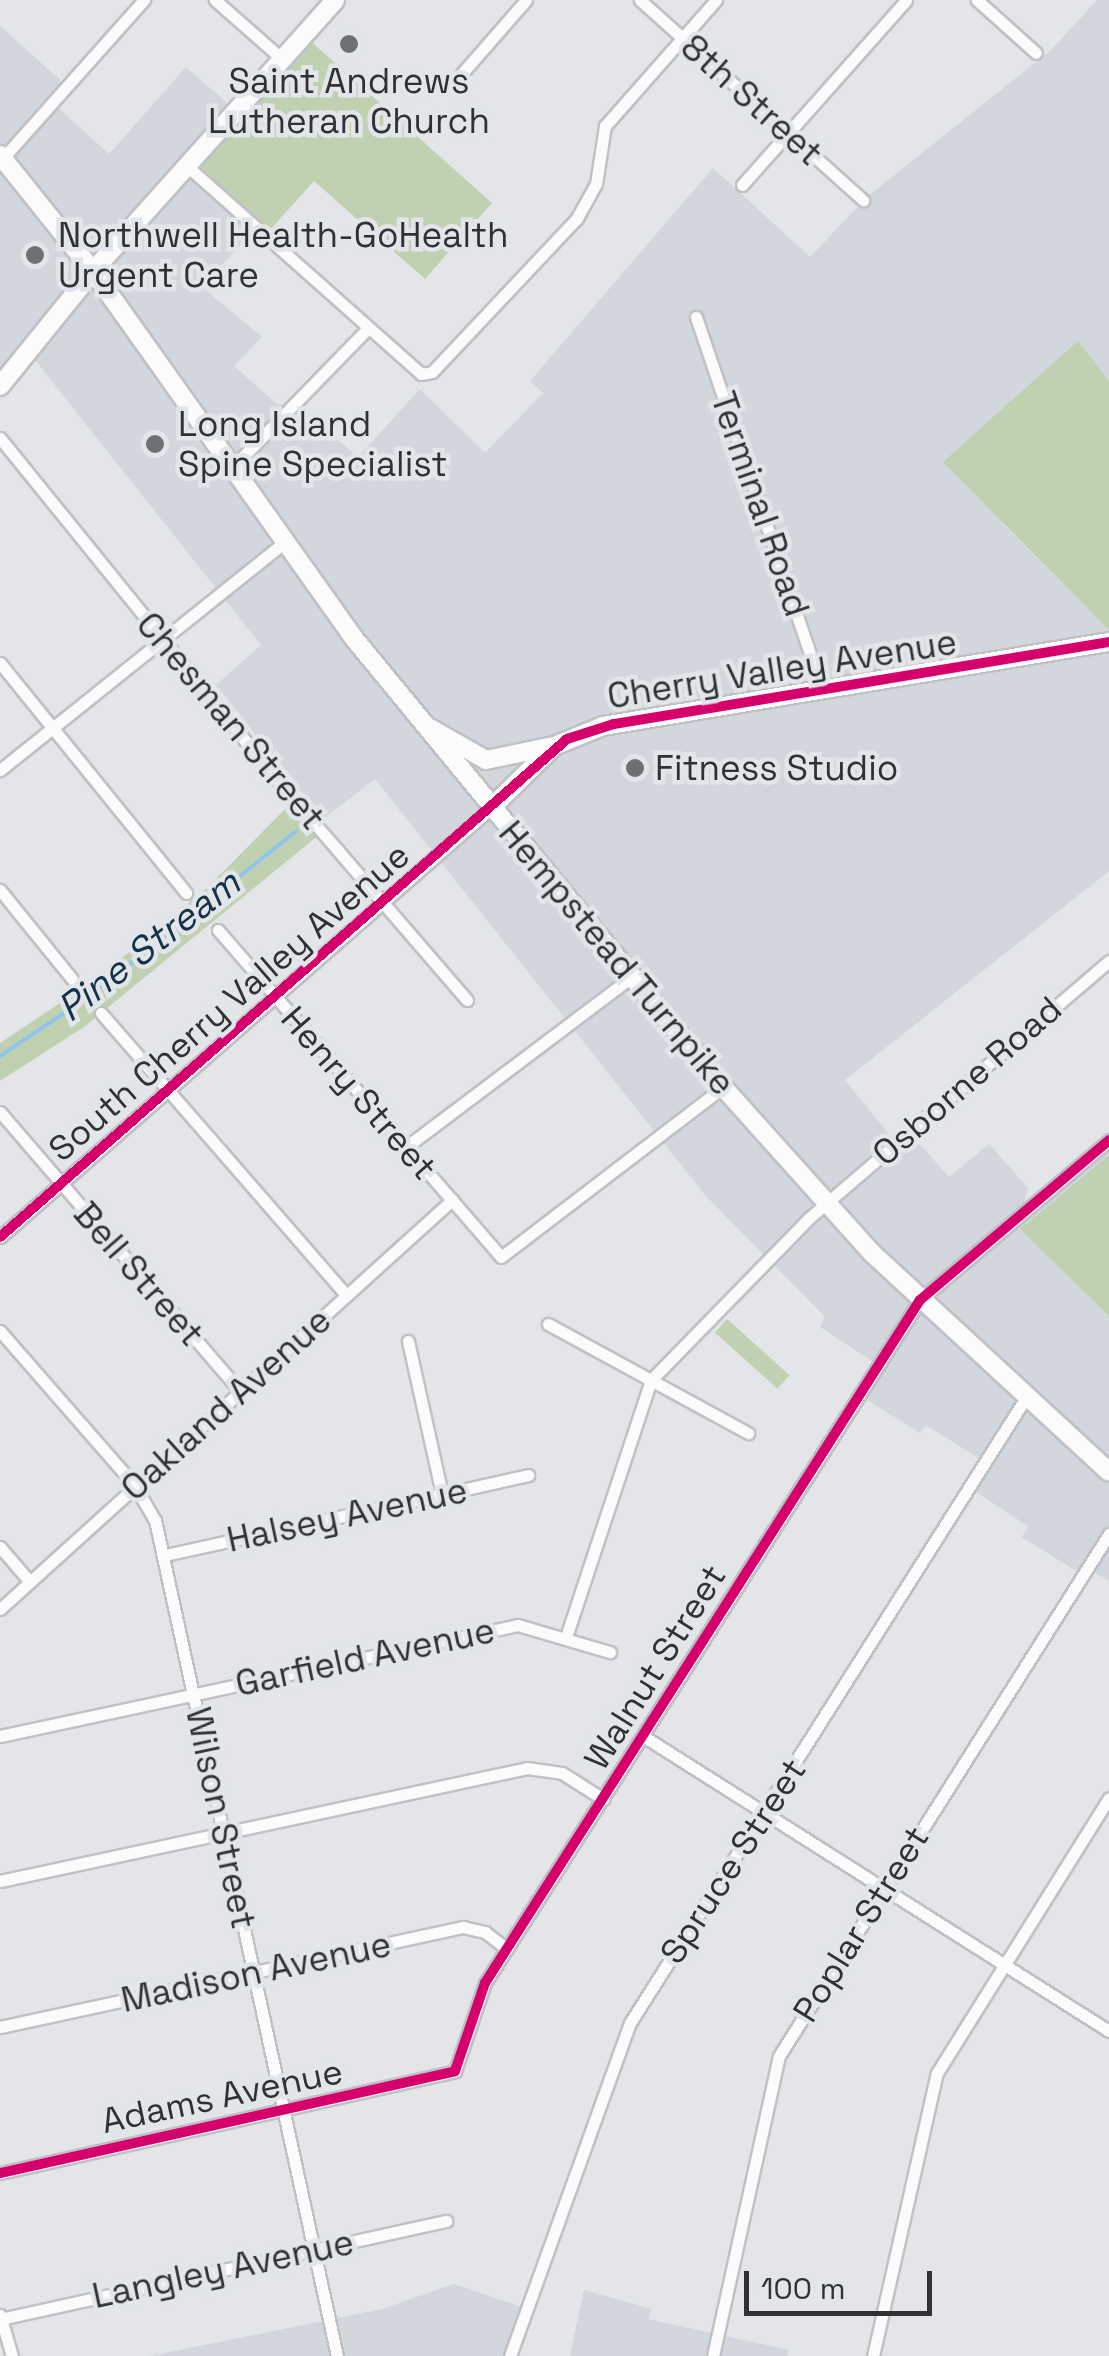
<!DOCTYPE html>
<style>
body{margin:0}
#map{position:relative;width:1109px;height:2356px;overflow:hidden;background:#e3e5e8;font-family:"Space Grotesk",sans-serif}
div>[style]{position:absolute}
.built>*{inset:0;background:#d2d7de}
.green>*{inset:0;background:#bfd1b1;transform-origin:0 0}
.stream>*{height:4px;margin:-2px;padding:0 2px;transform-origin:2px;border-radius:2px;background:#91c4eb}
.roads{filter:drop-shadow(2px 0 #c0c1c4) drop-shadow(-2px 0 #c0c1c4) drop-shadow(0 2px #c0c1c4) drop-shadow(0 -2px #c0c1c4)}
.street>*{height:11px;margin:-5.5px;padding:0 5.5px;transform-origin:5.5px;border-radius:5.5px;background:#fbfbfc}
.secondary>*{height:18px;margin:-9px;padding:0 9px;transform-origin:9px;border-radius:9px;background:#fbfbfc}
.primary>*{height:18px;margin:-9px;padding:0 9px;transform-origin:9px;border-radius:9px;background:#fbfbfc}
.cycleway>*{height:10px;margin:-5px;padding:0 5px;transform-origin:5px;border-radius:5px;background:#d6006c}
.dots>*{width:28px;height:28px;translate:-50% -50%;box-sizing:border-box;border:5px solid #e2e5e9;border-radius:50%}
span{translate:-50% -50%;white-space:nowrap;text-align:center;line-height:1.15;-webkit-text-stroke:9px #e2e5e9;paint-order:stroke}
.poi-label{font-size:35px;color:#303132}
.left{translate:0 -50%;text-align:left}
.street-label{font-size:35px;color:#303132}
.water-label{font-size:38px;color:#143349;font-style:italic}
.scale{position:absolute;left:744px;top:2271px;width:188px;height:45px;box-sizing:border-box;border:5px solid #303132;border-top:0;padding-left:12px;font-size:30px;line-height:35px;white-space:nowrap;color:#303132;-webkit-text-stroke:8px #e2e5e9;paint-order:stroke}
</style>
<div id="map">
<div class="built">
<i style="clip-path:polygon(1097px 0,1109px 0,1109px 381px,1077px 342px,1002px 523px,1109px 630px,1109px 871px,845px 1080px,896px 1143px,909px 1132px,949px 1177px,989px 1144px,1028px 1188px,1017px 1227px,1109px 1150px,1109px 1581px,1089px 1569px,1084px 1576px,1022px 1537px,1028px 1526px,970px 1488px,985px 1462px,926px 1425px,920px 1433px,861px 1396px,878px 1365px,820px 1327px,825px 1317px,705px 1195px,375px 779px,323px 819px,216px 685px,261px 645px,35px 360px,0 385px,0 26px,66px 85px,52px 102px,109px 154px,186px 67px,241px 115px,260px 224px,202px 287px,262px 337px,234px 366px,277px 404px,302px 409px,358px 457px,420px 389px,485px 453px,543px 393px,530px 381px,713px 168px,810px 257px,867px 197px,1051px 50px)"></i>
<i style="clip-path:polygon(454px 2284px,525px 2308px,508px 2356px,150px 2356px,382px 2309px)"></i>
<i style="clip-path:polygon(584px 2290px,651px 2309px,648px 2319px,789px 2350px,787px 2356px,570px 2356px)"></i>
</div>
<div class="green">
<i style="clip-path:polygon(308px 39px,492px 203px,425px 279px,314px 181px,269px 231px,195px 166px)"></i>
<i style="clip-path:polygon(1078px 341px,1109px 381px,1109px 630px,943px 462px)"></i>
<i style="clip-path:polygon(292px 802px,320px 834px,84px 1027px,0 1081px,0 1043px,99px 977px,207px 888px)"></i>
<i style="clip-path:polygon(1109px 1155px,1109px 1316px,1020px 1229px)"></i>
<i style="left:727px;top:1319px;width:84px;height:18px;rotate:42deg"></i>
</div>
<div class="stream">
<i style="left:0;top:1056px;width:113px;rotate:-33.8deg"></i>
<i style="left:94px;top:993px;width:259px;rotate:-38.7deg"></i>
</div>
<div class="roads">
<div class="street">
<i style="left:215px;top:0;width:89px;rotate:41.4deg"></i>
<i style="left:640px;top:0;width:300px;rotate:41.9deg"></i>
<i style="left:977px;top:0;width:79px;rotate:41.9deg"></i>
<i style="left:458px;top:78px;width:103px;rotate:-48.9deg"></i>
<i style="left:3px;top:158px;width:212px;rotate:-48.3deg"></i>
<i style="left:187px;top:166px;width:313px;rotate:41.6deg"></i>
<i style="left:421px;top:374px;width:11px;rotate:-10deg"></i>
<i style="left:432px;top:372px;width:212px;rotate:-46.7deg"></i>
<i style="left:577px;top:218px;width:39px;rotate:-61deg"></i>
<i style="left:596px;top:184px;width:59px;rotate:-81.2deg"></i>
<i style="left:605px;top:126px;width:168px;rotate:-48.6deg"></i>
<i style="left:742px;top:185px;width:247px;rotate:-48.4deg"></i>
<i style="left:696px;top:317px;width:396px;rotate:71.3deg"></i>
<i style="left:0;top:438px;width:431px;rotate:51deg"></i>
<i style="left:271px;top:773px;width:300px;rotate:49.2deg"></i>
<i style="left:231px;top:469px;width:197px;rotate:-45.8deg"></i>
<i style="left:0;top:663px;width:296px;rotate:51deg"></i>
<i style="left:0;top:770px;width:365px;rotate:-38.7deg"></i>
<i style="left:0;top:890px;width:114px;rotate:51deg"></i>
<i style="left:218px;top:930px;width:432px;rotate:49.1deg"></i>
<i style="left:501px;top:1257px;width:280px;rotate:-37.4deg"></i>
<i style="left:101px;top:1013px;width:374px;rotate:49deg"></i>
<i style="left:0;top:1112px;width:368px;rotate:49.3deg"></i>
<i style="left:406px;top:1147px;width:283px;rotate:-37deg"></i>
<i style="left:0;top:1237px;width:653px;rotate:-41.15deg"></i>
<i style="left:548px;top:1324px;width:228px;rotate:28.6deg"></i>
<i style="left:0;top:1331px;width:206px;rotate:48.9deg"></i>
<i style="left:135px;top:1486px;width:39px;rotate:60deg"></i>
<i style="left:155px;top:1520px;width:856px;rotate:77.72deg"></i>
<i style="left:408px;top:1341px;width:157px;rotate:77.5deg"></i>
<i style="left:0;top:1547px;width:46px;rotate:49.4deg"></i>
<i style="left:165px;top:1555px;width:372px;rotate:-12.4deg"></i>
<i style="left:0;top:1609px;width:610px;rotate:-42.14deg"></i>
<i style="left:566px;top:1637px;width:271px;rotate:-71.7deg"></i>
<i style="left:651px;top:1380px;width:226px;rotate:-45.7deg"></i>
<i style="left:809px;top:1218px;width:395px;rotate:-40.6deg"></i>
<i style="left:0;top:1736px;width:530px;rotate:-12.09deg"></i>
<i style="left:518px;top:1625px;width:96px;rotate:16.4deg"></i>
<i style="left:643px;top:1736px;width:552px;rotate:32.34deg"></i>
<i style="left:0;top:1881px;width:539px;rotate:-12.1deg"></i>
<i style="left:527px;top:1768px;width:35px;rotate:8deg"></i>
<i style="left:562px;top:1773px;width:49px;rotate:32.4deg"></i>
<i style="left:0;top:2027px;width:474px;rotate:-12.2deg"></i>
<i style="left:463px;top:1927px;width:23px;rotate:13deg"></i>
<i style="left:485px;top:1932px;width:28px;rotate:38deg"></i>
<i style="left:0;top:2173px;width:466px;rotate:-12.6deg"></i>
<i style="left:455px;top:2071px;width:93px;rotate:-71.2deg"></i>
<i style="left:485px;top:1983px;width:810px;rotate:-57.51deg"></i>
<i style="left:920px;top:1300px;width:248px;rotate:-40.2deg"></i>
<i style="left:0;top:2315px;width:43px;rotate:73.7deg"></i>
<i style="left:0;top:2319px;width:457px;rotate:-12.4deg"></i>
<i style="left:510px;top:2356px;width:354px;rotate:-70.2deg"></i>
<i style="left:630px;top:2023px;width:739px;rotate:-57.67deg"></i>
<i style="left:713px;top:2356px;width:307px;rotate:-77.6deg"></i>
<i style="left:779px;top:2056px;width:618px;rotate:-57.7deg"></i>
<i style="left:873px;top:2356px;width:290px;rotate:-77.3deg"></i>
<i style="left:937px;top:2073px;width:324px;rotate:-58deg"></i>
</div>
<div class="secondary">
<i style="left:0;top:386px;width:148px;rotate:-51deg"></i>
<i style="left:93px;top:271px;width:363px;rotate:-48.2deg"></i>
<i style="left:430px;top:728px;width:64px;rotate:29.7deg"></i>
<i style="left:486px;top:760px;width:64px;rotate:-11.7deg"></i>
<i style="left:492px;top:807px;width:87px;rotate:-44.5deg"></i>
<i style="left:554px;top:746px;width:53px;rotate:-22.2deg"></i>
<i style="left:603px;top:726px;width:513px;rotate:-9.43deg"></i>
</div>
<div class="primary">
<i style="left:0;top:155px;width:149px;rotate:51.3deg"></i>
<i style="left:93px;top:271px;width:448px;rotate:54.6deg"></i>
<i style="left:352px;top:636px;width:584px;rotate:50.56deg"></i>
<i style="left:723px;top:1087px;width:224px;rotate:48.1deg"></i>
<i style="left:873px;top:1254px;width:321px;rotate:42.7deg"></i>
</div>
</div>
<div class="cycleway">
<i style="left:0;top:1237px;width:755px;rotate:-41.29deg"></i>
<i style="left:567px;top:739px;width:49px;rotate:-17.7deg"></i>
<i style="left:614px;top:724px;width:502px;rotate:-9.41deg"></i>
<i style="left:0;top:2173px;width:466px;rotate:-12.6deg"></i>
<i style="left:455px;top:2071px;width:93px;rotate:-71.2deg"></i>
<i style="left:485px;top:1983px;width:810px;rotate:-57.51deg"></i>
<i style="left:920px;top:1300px;width:248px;rotate:-40.2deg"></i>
</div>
<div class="dots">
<i style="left:349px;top:44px;background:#6f7072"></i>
<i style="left:35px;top:255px;background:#6f7072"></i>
<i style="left:155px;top:444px;background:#6f7072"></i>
<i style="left:635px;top:768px;background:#6f7072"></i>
</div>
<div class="poi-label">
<span style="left:349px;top:101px">Saint Andrews<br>Lutheran Church</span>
<span class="left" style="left:58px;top:255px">Northwell Health-GoHealth<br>Urgent Care</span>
<span class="left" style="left:178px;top:444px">Long Island<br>Spine Specialist</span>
<span class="left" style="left:655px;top:768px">Fitness Studio</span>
</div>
<div class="street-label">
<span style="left:752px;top:100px;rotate:42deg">8th Street</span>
<span style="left:760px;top:504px;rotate:71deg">Terminal Road</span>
<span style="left:782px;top:669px;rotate:-9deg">Cherry Valley Avenue</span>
<span style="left:231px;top:721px;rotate:50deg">Chesman Street</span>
<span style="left:617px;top:958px;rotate:50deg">Hempstead Turnpike</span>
<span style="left:229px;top:1002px;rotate:-41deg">South Cherry Valley Avenue</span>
<span style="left:967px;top:1081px;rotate:-41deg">Osborne Road</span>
<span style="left:359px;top:1093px;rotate:49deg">Henry Street</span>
<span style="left:139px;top:1274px;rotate:49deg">Bell Street</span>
<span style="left:226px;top:1404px;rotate:-42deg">Oakland Avenue</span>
<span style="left:347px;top:1515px;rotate:-12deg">Halsey Avenue</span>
<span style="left:365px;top:1657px;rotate:-12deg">Garfield Avenue</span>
<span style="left:655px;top:1667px;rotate:-58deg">Walnut Street</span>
<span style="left:221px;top:1818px;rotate:78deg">Wilson Street</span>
<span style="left:733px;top:1861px;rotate:-57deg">Spruce Street</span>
<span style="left:861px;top:1924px;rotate:-58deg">Poplar Street</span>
<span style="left:256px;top:1972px;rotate:-12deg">Madison Avenue</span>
<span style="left:222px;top:2096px;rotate:-12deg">Adams Avenue</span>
<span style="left:223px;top:2269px;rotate:-12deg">Langley Avenue</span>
</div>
<div class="water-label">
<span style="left:149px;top:946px;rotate:-38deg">Pine Stream</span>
</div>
<div class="scale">100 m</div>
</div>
